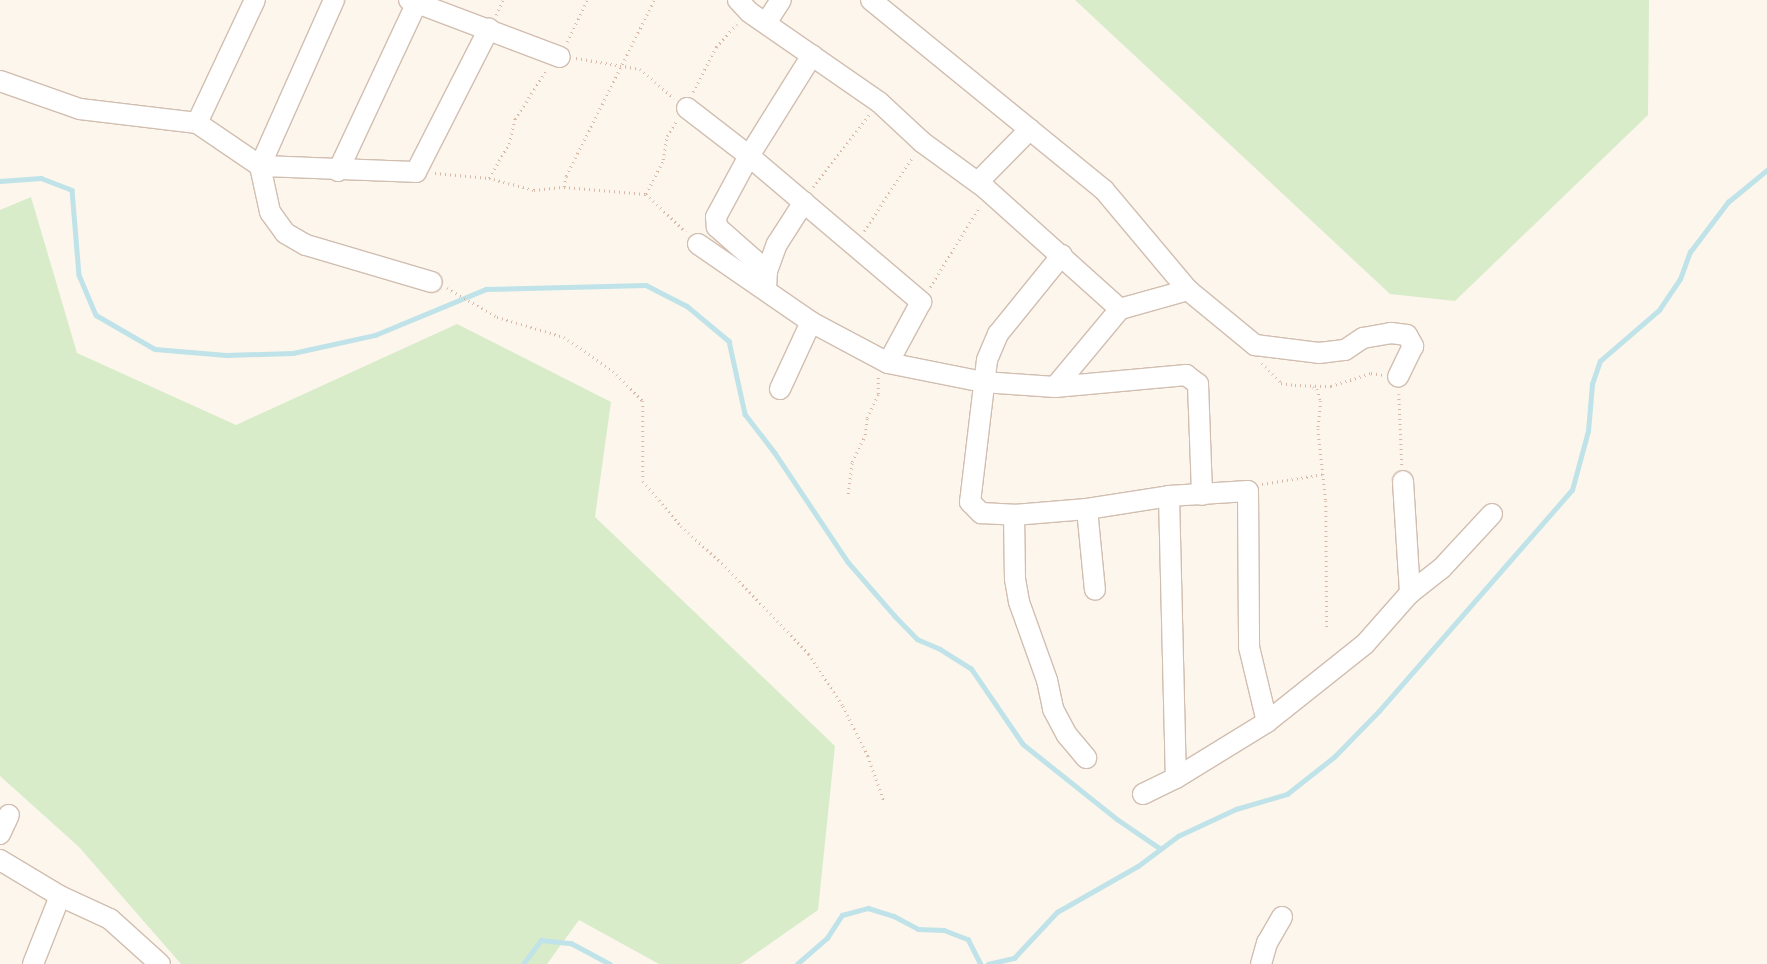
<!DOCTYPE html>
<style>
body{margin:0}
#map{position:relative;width:1767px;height:964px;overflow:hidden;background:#fdf6ec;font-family:Cabin,sans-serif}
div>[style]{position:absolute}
.green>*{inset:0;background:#d8ecc9}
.stream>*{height:4.5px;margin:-2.25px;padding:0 2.25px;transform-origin:2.25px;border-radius:2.25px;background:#bfe3e8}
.path>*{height:2.5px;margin-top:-1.25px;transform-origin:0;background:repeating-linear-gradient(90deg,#d9b8a5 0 1px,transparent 0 5px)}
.roads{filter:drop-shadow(1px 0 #d1beb0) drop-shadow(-1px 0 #d1beb0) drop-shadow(0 1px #d1beb0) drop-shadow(0 -1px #d1beb0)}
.minor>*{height:20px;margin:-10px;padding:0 10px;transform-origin:10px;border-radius:10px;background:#fff}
span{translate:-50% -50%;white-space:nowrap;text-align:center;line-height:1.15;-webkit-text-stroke:4px #fffaf3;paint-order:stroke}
</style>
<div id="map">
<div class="green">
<i style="clip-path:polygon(1075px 0,1649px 0,1648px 115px,1455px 301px,1390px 294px)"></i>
<i style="clip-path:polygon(31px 197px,77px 353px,236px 425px,457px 324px,611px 402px,595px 517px,835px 746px,818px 910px,741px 964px,659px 964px,579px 920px,547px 964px,181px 964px,79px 847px,0 776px,0 210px)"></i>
</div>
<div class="stream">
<i style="left:0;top:181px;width:41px;rotate:-4.2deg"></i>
<i style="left:41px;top:178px;width:33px;rotate:21deg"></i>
<i style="left:72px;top:190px;width:85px;rotate:85.3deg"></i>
<i style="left:79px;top:275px;width:43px;rotate:67deg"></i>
<i style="left:96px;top:315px;width:68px;rotate:30deg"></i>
<i style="left:155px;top:349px;width:71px;rotate:4.8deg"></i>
<i style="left:226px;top:355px;width:67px;rotate:-1.7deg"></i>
<i style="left:293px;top:353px;width:84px;rotate:-12.4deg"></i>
<i style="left:375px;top:335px;width:120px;rotate:-22.5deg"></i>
<i style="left:486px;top:289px;width:160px;rotate:-1.4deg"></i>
<i style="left:646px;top:285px;width:46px;rotate:27.1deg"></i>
<i style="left:687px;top:306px;width:55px;rotate:39.8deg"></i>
<i style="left:729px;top:341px;width:75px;rotate:77.6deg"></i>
<i style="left:745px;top:414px;width:49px;rotate:52.4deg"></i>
<i style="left:775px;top:453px;width:131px;rotate:56.2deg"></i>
<i style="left:848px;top:562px;width:72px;rotate:49deg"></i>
<i style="left:895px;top:616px;width:32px;rotate:46deg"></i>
<i style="left:917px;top:639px;width:25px;rotate:23deg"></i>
<i style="left:940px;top:649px;width:36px;rotate:32deg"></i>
<i style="left:971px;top:668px;width:92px;rotate:55.6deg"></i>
<i style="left:1023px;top:744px;width:120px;rotate:38.6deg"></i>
<i style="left:1117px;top:819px;width:53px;rotate:34.3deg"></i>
<i style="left:523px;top:964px;width:30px;rotate:-53deg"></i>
<i style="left:541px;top:940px;width:30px;rotate:6deg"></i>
<i style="left:571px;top:943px;width:44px;rotate:28.3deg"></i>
<i style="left:797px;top:964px;width:40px;rotate:-41deg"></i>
<i style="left:827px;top:938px;width:27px;rotate:-57deg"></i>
<i style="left:842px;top:915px;width:27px;rotate:-15deg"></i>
<i style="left:868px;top:908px;width:27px;rotate:17deg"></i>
<i style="left:894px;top:916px;width:27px;rotate:28deg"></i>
<i style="left:918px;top:929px;width:26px;rotate:2deg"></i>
<i style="left:944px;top:930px;width:26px;rotate:21deg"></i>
<i style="left:968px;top:939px;width:28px;rotate:63deg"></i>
<i style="left:988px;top:964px;width:27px;rotate:-13deg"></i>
<i style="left:1014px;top:958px;width:63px;rotate:-46.9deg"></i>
<i style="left:1057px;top:912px;width:93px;rotate:-29.6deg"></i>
<i style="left:1138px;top:866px;width:50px;rotate:-36.9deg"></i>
<i style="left:1178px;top:836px;width:64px;rotate:-25deg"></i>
<i style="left:1236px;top:809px;width:53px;rotate:-16.4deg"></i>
<i style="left:1287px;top:794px;width:60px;rotate:-38.2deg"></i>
<i style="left:1334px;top:757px;width:64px;rotate:-45.6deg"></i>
<i style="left:1379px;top:711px;width:293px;rotate:-48.9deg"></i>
<i style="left:1572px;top:490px;width:61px;rotate:-74.8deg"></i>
<i style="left:1588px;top:431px;width:47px;rotate:-85.1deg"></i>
<i style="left:1592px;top:384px;width:24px;rotate:-71deg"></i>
<i style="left:1600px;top:361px;width:78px;rotate:-40.8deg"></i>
<i style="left:1659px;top:310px;width:37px;rotate:-56deg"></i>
<i style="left:1680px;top:279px;width:29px;rotate:-70deg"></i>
<i style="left:1690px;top:252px;width:63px;rotate:-52.8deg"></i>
<i style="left:1728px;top:202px;width:50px;rotate:-39.4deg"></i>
</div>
<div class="path">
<i style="left:496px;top:15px;width:17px;rotate:-65deg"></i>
<i style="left:567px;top:42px;width:47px;rotate:-64.5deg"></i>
<i style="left:576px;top:58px;width:65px;rotate:9.8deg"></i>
<i style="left:640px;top:69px;width:45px;rotate:40.5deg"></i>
<i style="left:693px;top:92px;width:51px;rotate:-62.9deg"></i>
<i style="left:716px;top:47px;width:31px;rotate:-48deg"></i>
<i style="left:435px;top:173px;width:54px;rotate:5.3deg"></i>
<i style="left:489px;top:178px;width:47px;rotate:14.9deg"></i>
<i style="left:534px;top:190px;width:30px;rotate:-6deg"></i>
<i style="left:564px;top:187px;width:82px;rotate:4.9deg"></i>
<i style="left:646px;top:194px;width:55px;rotate:43.5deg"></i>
<i style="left:489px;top:178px;width:39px;rotate:-60deg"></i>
<i style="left:509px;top:144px;width:26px;rotate:-77deg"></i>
<i style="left:515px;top:119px;width:59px;rotate:-57.4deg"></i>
<i style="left:564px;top:187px;width:11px;rotate:-80deg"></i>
<i style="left:566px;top:176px;width:197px;rotate:-63.4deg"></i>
<i style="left:813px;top:187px;width:91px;rotate:-52.1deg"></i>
<i style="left:646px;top:194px;width:38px;rotate:-63deg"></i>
<i style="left:663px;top:160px;width:24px;rotate:-81deg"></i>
<i style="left:667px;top:136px;width:19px;rotate:-58deg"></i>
<i style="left:864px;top:231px;width:90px;rotate:-56.8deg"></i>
<i style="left:930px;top:287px;width:95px;rotate:-58.3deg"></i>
<i style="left:447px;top:288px;width:58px;rotate:30.1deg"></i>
<i style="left:497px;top:317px;width:70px;rotate:16.6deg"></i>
<i style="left:564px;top:337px;width:60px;rotate:34.8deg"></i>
<i style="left:613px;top:371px;width:42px;rotate:45deg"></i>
<i style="left:643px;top:401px;width:80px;rotate:90deg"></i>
<i style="left:643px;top:481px;width:59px;rotate:49.8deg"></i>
<i style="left:681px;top:526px;width:55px;rotate:42.1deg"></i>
<i style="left:722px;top:563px;width:126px;rotate:46.3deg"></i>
<i style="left:809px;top:654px;width:62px;rotate:56.8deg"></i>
<i style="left:843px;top:706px;width:56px;rotate:63.4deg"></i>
<i style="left:868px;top:756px;width:48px;rotate:70.4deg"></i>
<i style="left:1262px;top:363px;width:28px;rotate:46deg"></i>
<i style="left:1281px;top:383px;width:14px;rotate:8deg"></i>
<i style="left:1295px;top:385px;width:36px;rotate:2deg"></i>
<i style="left:1331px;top:386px;width:42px;rotate:-18deg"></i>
<i style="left:1371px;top:373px;width:12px;rotate:9deg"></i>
<i style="left:1313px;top:387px;width:4px;rotate:27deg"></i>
<i style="left:1317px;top:389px;width:13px;rotate:72deg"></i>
<i style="left:1321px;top:401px;width:28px;rotate:96deg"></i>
<i style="left:1318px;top:429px;width:72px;rotate:83.7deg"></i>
<i style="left:1326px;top:501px;width:129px;rotate:89.6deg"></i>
<i style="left:1399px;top:394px;width:72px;rotate:87.6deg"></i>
<i style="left:1262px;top:484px;width:63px;rotate:-9.2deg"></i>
<i style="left:848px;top:494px;width:32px;rotate:-83deg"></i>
<i style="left:852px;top:462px;width:30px;rotate:-64deg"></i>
<i style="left:865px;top:435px;width:17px;rotate:-83deg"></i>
<i style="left:867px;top:418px;width:26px;rotate:-65deg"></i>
<i style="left:878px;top:394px;width:17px;rotate:-90deg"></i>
</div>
<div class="roads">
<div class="minor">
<i style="left:334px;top:0;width:182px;rotate:114deg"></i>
<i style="left:260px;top:166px;width:156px;rotate:2.2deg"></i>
<i style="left:416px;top:172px;width:161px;rotate:-63deg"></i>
<i style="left:409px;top:0;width:161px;rotate:20.7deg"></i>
<i style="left:738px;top:0;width:16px;rotate:47deg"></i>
<i style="left:749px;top:12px;width:158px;rotate:34.7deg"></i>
<i style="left:879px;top:102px;width:59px;rotate:42.9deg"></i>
<i style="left:922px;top:142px;width:78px;rotate:36.1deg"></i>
<i style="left:985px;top:188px;width:181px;rotate:41.9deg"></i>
<i style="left:1120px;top:309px;width:71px;rotate:-15.6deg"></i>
<i style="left:871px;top:0;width:301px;rotate:39.2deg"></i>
<i style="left:1104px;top:190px;width:131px;rotate:50deg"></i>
<i style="left:1188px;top:290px;width:87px;rotate:39.4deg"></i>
<i style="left:1255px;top:345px;width:64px;rotate:7.1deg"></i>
<i style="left:1319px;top:353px;width:26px;rotate:-7deg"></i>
<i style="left:1345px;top:350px;width:22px;rotate:-34deg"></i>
<i style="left:1363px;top:338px;width:28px;rotate:-10deg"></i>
<i style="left:1391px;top:333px;width:16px;rotate:7deg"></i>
<i style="left:1407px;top:335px;width:13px;rotate:61deg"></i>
<i style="left:1413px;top:346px;width:34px;rotate:116deg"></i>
<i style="left:766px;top:23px;width:27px;rotate:-57deg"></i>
<i style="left:0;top:81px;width:85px;rotate:19.3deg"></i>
<i style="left:80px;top:109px;width:118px;rotate:6.8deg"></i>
<i style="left:197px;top:123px;width:76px;rotate:34.3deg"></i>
<i style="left:260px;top:166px;width:47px;rotate:77.7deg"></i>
<i style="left:270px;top:212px;width:26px;rotate:54deg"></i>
<i style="left:285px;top:233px;width:24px;rotate:30deg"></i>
<i style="left:306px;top:245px;width:131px;rotate:16.4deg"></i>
<i style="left:687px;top:108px;width:78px;rotate:37.7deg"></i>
<i style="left:749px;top:156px;width:226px;rotate:40.3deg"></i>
<i style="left:921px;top:302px;width:69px;rotate:118.4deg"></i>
<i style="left:197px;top:123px;width:136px;rotate:-64.8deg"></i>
<i style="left:338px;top:171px;width:189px;rotate:-64.9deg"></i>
<i style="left:978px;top:182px;width:74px;rotate:-45.5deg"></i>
<i style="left:698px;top:244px;width:137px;rotate:34.6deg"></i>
<i style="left:811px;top:322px;width:87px;rotate:28deg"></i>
<i style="left:888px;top:363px;width:97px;rotate:11.3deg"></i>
<i style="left:983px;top:382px;width:72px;rotate:4deg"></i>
<i style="left:1055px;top:387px;width:132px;rotate:-5.2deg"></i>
<i style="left:1186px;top:375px;width:15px;rotate:37deg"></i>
<i style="left:1198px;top:384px;width:111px;rotate:87.9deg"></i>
<i style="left:1062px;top:255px;width:102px;rotate:129deg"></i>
<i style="left:998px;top:334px;width:28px;rotate:113deg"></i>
<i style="left:987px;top:360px;width:143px;rotate:96.8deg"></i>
<i style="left:970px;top:502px;width:16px;rotate:45deg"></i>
<i style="left:981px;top:513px;width:33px;rotate:3deg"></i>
<i style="left:1014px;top:515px;width:73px;rotate:-4.7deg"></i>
<i style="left:1087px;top:509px;width:83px;rotate:-9deg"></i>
<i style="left:1169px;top:496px;width:79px;rotate:-3.6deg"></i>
<i style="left:1248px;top:491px;width:156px;rotate:89.6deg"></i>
<i style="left:1249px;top:647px;width:77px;rotate:76.5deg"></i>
<i style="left:767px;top:271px;width:29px;rotate:-70deg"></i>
<i style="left:777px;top:244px;width:50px;rotate:-57.3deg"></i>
<i style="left:766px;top:289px;width:18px;rotate:-87deg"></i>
<i style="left:767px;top:271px;width:67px;rotate:-138.7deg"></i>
<i style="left:717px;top:227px;width:10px;rotate:-96deg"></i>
<i style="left:716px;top:217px;width:69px;rotate:-61.6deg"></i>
<i style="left:749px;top:156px;width:119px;rotate:-58deg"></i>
<i style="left:1055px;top:387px;width:102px;rotate:-50.2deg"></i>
<i style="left:780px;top:389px;width:74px;rotate:-65.2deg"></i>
<i style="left:1169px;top:496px;width:282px;rotate:88.6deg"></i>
<i style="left:1087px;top:509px;width:81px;rotate:84.4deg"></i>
<i style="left:1014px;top:515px;width:64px;rotate:89.1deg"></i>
<i style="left:1015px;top:579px;width:23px;rotate:80deg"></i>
<i style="left:1019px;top:602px;width:83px;rotate:70.3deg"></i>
<i style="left:1047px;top:680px;width:30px;rotate:78deg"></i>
<i style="left:1053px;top:709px;width:30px;rotate:62deg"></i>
<i style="left:1067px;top:735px;width:30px;rotate:50deg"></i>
<i style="left:1410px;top:593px;width:39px;rotate:-38deg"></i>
<i style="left:1441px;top:569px;width:75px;rotate:-47.2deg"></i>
<i style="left:1143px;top:794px;width:37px;rotate:-26deg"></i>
<i style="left:1176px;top:778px;width:107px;rotate:-31.6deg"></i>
<i style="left:1267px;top:722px;width:125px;rotate:-38.5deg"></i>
<i style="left:1365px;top:644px;width:68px;rotate:-48.6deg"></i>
<i style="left:1410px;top:593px;width:112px;rotate:-93.6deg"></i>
<i style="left:0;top:834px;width:21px;rotate:-65deg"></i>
<i style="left:0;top:860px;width:70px;rotate:31deg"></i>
<i style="left:60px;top:896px;width:55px;rotate:24.7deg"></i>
<i style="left:110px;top:919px;width:67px;rotate:42deg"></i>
<i style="left:33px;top:964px;width:73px;rotate:-68.3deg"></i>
<i style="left:1261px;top:964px;width:22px;rotate:-74deg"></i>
<i style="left:1267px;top:943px;width:30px;rotate:-60deg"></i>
</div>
</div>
</div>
